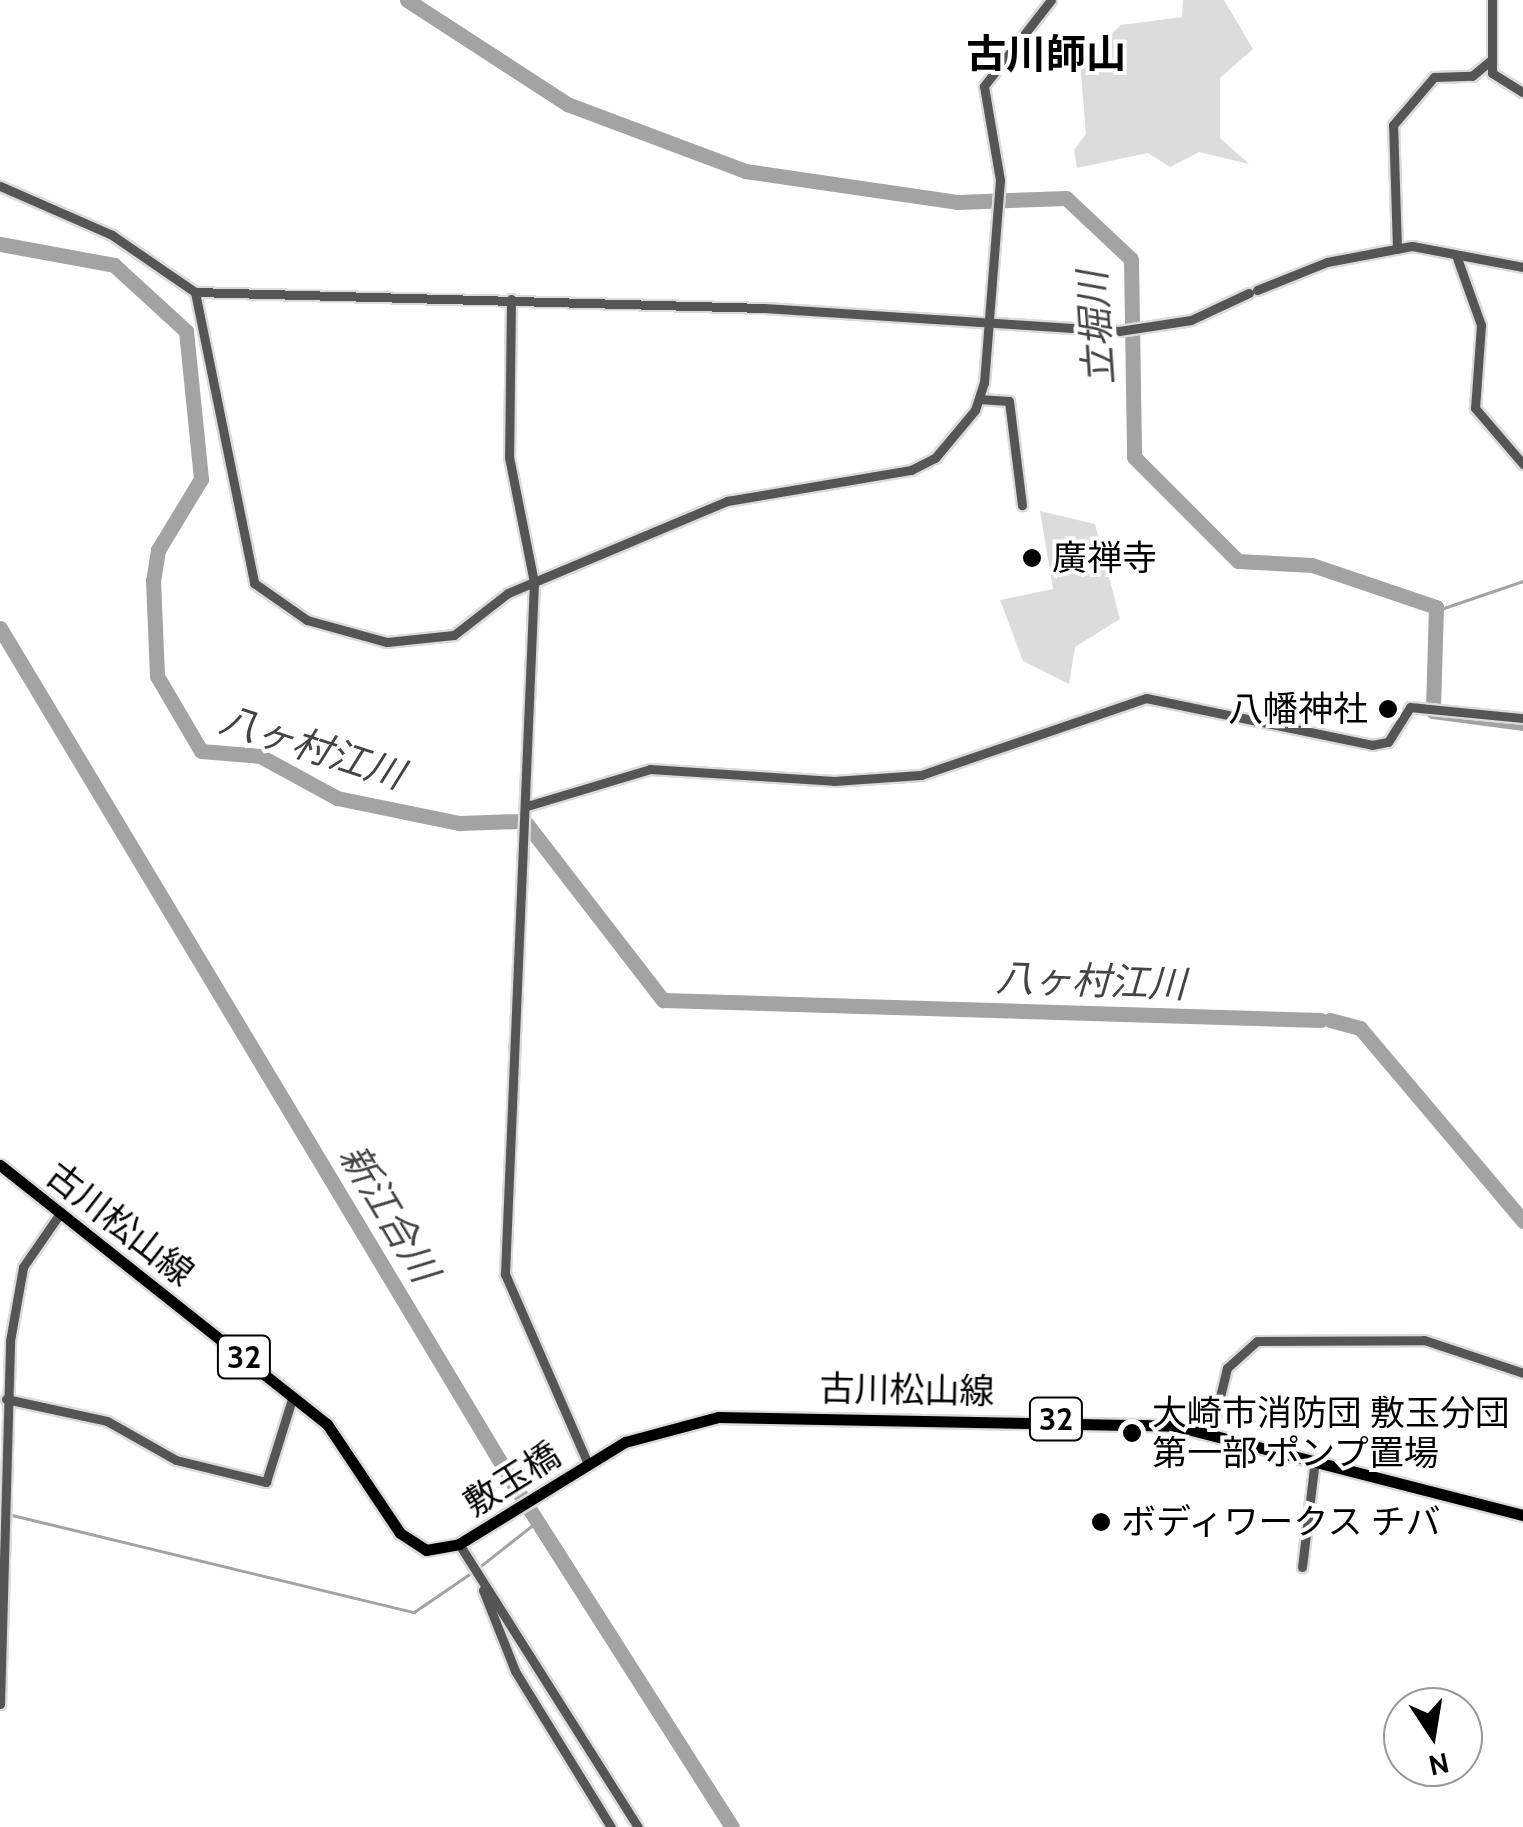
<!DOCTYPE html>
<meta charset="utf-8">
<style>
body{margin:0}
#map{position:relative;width:1523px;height:1827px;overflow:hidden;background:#fff;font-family:Cabin,"Noto Sans JP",sans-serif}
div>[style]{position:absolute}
.green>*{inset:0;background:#dcdcdc}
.stream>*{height:2.5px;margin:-1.25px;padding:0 1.25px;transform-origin:1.25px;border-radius:1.25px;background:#a3a3a3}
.river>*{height:15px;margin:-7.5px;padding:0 7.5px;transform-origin:7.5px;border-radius:7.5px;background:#a3a3a3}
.roads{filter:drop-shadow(2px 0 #dbdbdb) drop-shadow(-2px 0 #dbdbdb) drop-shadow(0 2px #dbdbdb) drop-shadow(0 -2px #dbdbdb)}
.minor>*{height:9px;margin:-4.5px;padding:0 4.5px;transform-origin:4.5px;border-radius:4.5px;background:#555}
.major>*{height:11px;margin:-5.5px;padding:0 5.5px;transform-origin:5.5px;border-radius:5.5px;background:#000}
.dots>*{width:28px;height:28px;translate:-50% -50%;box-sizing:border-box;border:5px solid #fff;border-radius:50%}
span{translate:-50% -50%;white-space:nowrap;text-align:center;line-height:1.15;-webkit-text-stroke:8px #fff;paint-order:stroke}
.shield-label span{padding:2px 8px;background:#fff;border:2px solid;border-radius:8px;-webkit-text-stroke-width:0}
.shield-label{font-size:32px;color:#000;font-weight:700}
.poi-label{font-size:35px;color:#000}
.left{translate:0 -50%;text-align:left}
.right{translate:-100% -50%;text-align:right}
.street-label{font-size:35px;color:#000}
.water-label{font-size:38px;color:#444;font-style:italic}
.quarter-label{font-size:40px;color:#000;font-weight:700}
.north{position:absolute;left:1383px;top:1687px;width:100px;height:100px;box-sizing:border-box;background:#fff;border:2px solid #999;border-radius:50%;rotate:168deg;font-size:28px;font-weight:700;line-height:40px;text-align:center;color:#000}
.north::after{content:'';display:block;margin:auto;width:35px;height:45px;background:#000;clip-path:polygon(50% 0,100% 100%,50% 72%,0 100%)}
</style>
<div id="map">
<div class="green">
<i style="clip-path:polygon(1183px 0,1224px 0,1253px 49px,1220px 78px,1220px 138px,1249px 164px,1199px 152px,1170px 167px,1148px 153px,1077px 168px,1074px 150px,1086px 134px,1080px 62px,1121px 25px,1182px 17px)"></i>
<i style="clip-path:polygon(1040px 511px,1095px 524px,1120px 619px,1075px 647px,1069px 684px,1023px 661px,1000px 600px,1053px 589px)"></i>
</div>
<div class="stream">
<i style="left:1438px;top:610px;width:90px;rotate:-18.8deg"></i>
<i style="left:8px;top:1514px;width:418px;rotate:13.6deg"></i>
<i style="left:414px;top:1612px;width:69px;rotate:-34.4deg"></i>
<i style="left:477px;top:1569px;width:79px;rotate:-38.3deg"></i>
</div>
<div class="river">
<i style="left:407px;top:0;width:191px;rotate:33deg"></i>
<i style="left:567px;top:104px;width:190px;rotate:20.6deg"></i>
<i style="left:745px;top:171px;width:214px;rotate:8.3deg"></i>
<i style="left:957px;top:202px;width:109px;rotate:-2.1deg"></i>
<i style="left:1066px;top:198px;width:89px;rotate:43.2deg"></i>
<i style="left:1131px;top:259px;width:198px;rotate:89.1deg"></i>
<i style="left:1134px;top:457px;width:147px;rotate:45deg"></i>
<i style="left:1238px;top:561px;width:74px;rotate:3.1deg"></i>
<i style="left:1312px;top:565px;width:131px;rotate:18.7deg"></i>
<i style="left:1436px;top:607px;width:104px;rotate:91.7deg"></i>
<i style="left:1433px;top:711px;width:91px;rotate:7.6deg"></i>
<i style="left:0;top:244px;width:116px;rotate:10.4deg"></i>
<i style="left:114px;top:265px;width:98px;rotate:42.5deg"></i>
<i style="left:186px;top:331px;width:149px;rotate:84.2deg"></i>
<i style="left:201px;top:479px;width:83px;rotate:121.2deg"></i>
<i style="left:158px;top:550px;width:30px;rotate:99deg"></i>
<i style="left:153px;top:580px;width:96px;rotate:87.6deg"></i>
<i style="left:157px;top:676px;width:87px;rotate:59.6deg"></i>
<i style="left:201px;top:751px;width:59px;rotate:4.8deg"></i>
<i style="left:260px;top:756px;width:88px;rotate:28.6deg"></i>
<i style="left:337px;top:798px;width:125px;rotate:11.6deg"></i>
<i style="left:459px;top:823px;width:60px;rotate:-1.9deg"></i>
<i style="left:0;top:628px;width:1003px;rotate:59.04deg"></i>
<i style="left:516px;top:1488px;width:402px;rotate:57.5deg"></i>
<i style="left:526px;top:823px;width:224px;rotate:52.3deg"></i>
<i style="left:663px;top:1000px;width:658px;rotate:1.74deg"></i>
<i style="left:1330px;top:1020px;width:31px;rotate:15deg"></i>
<i style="left:1360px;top:1028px;width:253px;rotate:49.8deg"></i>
</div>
<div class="roads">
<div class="minor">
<i style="left:1492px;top:0;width:73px;rotate:90deg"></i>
<i style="left:1492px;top:73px;width:36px;rotate:32deg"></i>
<i style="left:0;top:186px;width:122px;rotate:23.6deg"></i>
<i style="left:112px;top:235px;width:101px;rotate:34.5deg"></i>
<i style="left:195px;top:292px;width:569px;rotate:1.61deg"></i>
<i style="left:764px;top:308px;width:356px;rotate:3.7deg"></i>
<i style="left:1119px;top:331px;width:73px;rotate:-8.7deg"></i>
<i style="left:1191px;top:320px;width:64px;rotate:-25deg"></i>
<i style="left:1397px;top:249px;width:124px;rotate:-91.8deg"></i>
<i style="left:1393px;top:125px;width:63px;rotate:-49.5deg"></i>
<i style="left:1434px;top:77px;width:38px;rotate:-2deg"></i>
<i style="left:1472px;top:76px;width:23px;rotate:-40deg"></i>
<i style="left:1457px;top:258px;width:71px;rotate:70.3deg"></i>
<i style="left:1481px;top:325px;width:83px;rotate:94.1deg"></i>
<i style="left:1475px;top:408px;width:74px;rotate:49.4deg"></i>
<i style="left:1257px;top:290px;width:75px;rotate:-21.8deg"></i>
<i style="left:1327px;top:262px;width:86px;rotate:-10.7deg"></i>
<i style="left:1412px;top:246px;width:113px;rotate:10.7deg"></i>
<i style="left:195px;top:292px;width:297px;rotate:78.5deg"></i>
<i style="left:254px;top:583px;width:65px;rotate:34.9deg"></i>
<i style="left:307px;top:620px;width:83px;rotate:15.4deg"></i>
<i style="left:387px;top:642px;width:67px;rotate:-6deg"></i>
<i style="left:454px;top:635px;width:68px;rotate:-37.9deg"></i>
<i style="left:508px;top:593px;width:238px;rotate:-22.8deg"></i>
<i style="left:727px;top:501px;width:187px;rotate:-9.6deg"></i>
<i style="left:911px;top:470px;width:27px;rotate:-27deg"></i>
<i style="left:935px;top:458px;width:62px;rotate:-50.2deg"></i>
<i style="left:975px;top:410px;width:28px;rotate:-72deg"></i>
<i style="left:984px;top:383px;width:204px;rotate:-85.5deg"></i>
<i style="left:1000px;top:180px;width:95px;rotate:-99.7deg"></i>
<i style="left:984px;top:86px;width:109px;rotate:-52.1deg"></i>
<i style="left:511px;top:299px;width:158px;rotate:90.7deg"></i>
<i style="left:509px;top:457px;width:127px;rotate:78.7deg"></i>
<i style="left:534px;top:582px;width:693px;rotate:92.4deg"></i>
<i style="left:505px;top:1274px;width:207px;rotate:66.4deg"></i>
<i style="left:979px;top:399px;width:30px;rotate:4deg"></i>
<i style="left:1009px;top:401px;width:105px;rotate:82.9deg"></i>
<i style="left:527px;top:806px;width:128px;rotate:-16.7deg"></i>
<i style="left:650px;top:769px;width:184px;rotate:3.7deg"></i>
<i style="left:834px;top:781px;width:87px;rotate:-3.9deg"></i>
<i style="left:921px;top:775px;width:238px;rotate:-18.9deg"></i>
<i style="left:1146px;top:698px;width:231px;rotate:11.7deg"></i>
<i style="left:1372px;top:745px;width:16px;rotate:-11deg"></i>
<i style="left:1388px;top:742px;width:41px;rotate:-57.8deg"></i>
<i style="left:1410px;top:707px;width:114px;rotate:5.6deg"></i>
<i style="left:6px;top:1399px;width:103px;rotate:12.3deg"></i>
<i style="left:107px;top:1421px;width:79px;rotate:29.5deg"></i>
<i style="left:176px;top:1460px;width:93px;rotate:13.7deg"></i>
<i style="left:266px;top:1482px;width:90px;rotate:-72.6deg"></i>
<i style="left:1211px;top:1434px;width:68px;rotate:-76.4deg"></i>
<i style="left:1227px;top:1368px;width:40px;rotate:-42deg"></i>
<i style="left:1257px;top:1341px;width:167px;rotate:-0.3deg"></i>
<i style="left:1424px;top:1340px;width:104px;rotate:18.4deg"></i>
<i style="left:459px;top:1544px;width:335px;rotate:57.7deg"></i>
<i style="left:1302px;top:1567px;width:108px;rotate:-83.1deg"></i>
<i style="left:483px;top:1590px;width:87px;rotate:68.4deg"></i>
<i style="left:515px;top:1671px;width:183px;rotate:58.4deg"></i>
<i style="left:0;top:1704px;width:363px;rotate:-88.4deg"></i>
<i style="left:10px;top:1341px;width:75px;rotate:-80deg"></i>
<i style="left:23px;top:1267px;width:67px;rotate:-55.4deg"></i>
</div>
<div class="major">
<i style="left:0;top:1165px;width:417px;rotate:38.4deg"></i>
<i style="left:327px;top:1424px;width:131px;rotate:56.2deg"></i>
<i style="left:400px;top:1533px;width:31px;rotate:33deg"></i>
<i style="left:426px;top:1550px;width:34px;rotate:-10deg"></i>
<i style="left:459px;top:1544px;width:195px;rotate:-31.6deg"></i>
<i style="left:625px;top:1442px;width:96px;rotate:-15deg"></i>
<i style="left:718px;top:1417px;width:458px;rotate:1.1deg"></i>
<i style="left:1176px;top:1426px;width:358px;rotate:14.4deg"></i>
</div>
</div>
<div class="dots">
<i style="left:1032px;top:558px;background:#000"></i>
<i style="left:1388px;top:709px;background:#000"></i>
<i style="left:1132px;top:1433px;background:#000"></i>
<i style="left:1101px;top:1522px;background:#000"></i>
</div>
<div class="shield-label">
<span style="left:244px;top:1357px">32</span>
<span style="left:1056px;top:1419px">32</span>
</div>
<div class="poi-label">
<span class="left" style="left:1052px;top:558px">廣禅寺</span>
<span class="right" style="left:1368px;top:709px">八幡神社</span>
<span class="left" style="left:1152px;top:1433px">大崎市消防団 敷玉分団<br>第一部 ポンプ置場</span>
<span class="left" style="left:1121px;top:1522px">ボディワークス チバ</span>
</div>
<div class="street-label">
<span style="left:120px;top:1224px;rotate:38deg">古川松山線</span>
<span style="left:907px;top:1390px;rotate:1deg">古川松山線</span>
<span style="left:512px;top:1479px;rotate:-32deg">敷玉橋</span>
</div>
<div class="water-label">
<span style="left:1096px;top:328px;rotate:-94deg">立堀川</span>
<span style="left:312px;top:747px;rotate:18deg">八ヶ村江川</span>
<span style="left:1091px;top:981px;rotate:2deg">八ヶ村江川</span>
<span style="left:389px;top:1213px;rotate:59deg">新江合川</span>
</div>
<div class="quarter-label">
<span style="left:1046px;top:54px">古川師山</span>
</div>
<div class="north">N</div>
</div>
